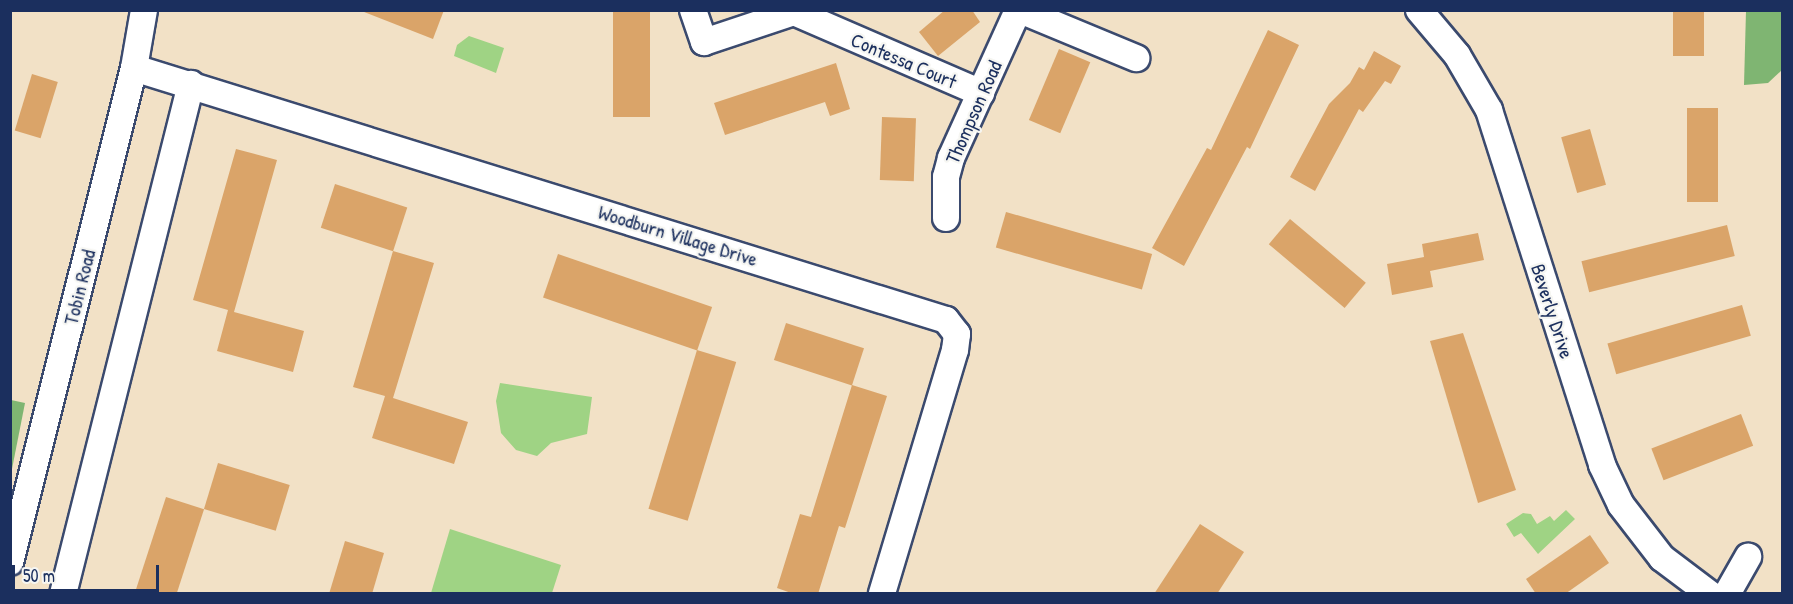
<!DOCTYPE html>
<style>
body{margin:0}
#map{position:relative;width:1793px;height:604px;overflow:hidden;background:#f2e1c6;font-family:"Patrick Hand",sans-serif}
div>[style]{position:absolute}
.green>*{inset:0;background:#9fd384}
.forest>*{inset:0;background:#7fb572}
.building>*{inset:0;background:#daa469;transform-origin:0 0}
.roads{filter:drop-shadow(2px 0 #3b4a6e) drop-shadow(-2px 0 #3b4a6e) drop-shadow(0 2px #3b4a6e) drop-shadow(0 -2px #3b4a6e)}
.minor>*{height:26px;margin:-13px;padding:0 13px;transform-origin:13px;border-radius:13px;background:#fff}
span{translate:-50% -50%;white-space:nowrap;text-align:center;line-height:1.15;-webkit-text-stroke:4.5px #f6f6f2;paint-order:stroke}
.street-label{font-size:20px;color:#1b2f5e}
.frame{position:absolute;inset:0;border:12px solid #1b2f5e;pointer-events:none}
.scale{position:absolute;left:12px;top:565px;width:147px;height:27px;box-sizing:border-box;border:3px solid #1b2f5e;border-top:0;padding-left:8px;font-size:18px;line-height:21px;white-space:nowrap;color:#1b2f5e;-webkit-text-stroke:4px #f6f6f2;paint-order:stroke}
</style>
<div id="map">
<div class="green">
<i style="clip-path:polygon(469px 36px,504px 48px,496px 73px,454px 56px,457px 45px)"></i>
<i style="clip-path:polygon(500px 383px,592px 397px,587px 434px,551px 443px,537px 456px,516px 450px,501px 433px,496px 401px)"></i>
<i style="clip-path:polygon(1566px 510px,1575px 519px,1538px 554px,1521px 533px,1514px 537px,1506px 524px,1523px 513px,1531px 514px,1537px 524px,1550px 516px,1554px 521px)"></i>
<i style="clip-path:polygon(450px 529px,561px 565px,552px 593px,431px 593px)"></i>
</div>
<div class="forest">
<i style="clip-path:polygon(1746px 11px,1782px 11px,1782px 70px,1768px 83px,1744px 85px)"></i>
<i style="clip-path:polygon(11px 400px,25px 403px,11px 474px,10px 400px)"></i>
</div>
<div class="building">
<i style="clip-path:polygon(359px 10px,444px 10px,433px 39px)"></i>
<i style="left:613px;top:10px;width:37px;height:107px"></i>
<i style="clip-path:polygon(945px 10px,972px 10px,980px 22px,938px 56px,919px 32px)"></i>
<i style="left:1673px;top:10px;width:31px;height:46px"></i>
<i style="clip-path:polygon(1268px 30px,1299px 45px,1250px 149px,1247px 147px,1184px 266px,1152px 248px,1207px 148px,1211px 150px)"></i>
<i style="left:1059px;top:49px;width:34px;height:77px;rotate:23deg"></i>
<i style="clip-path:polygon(1374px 51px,1401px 66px,1391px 84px,1385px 81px,1363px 112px,1359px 109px,1315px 191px,1290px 177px,1329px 104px,1350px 83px,1359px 67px,1364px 70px)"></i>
<i style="clip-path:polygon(836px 63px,850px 109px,830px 116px,825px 102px,725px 135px,714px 103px)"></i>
<i style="left:32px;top:74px;width:27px;height:59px;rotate:17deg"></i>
<i style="left:1687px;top:108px;width:31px;height:94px"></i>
<i style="left:882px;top:117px;width:34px;height:63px;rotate:2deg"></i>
<i style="left:1590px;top:129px;width:58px;height:30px;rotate:74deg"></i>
<i style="clip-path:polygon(236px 149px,277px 160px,234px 312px,304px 331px,293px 372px,217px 351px,228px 310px,193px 300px)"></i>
<i style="left:335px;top:184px;width:76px;height:46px;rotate:18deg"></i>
<i style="left:1006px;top:212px;width:152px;height:37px;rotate:16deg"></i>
<i style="left:1290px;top:219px;width:99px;height:33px;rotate:40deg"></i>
<i style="left:1727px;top:225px;width:32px;height:150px;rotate:76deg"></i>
<i style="clip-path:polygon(1478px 233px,1484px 260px,1430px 271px,1433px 287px,1392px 295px,1387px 264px,1424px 257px,1422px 244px)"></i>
<i style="clip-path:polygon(393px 251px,434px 263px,393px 398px,468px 422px,454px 464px,372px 438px,385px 396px,353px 387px)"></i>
<i style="left:558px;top:254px;width:163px;height:46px;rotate:19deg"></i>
<i style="left:1742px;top:305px;width:32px;height:140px;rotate:74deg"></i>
<i style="left:786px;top:323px;width:82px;height:39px;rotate:18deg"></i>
<i style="clip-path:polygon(1463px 333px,1516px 490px,1478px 503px,1430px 341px)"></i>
<i style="left:697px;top:350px;width:41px;height:166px;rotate:17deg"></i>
<i style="clip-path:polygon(852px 385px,887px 396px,845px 528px,839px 526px,818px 594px,794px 594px,777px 588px,800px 514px,811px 517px)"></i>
<i style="left:1741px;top:414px;width:34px;height:96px;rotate:69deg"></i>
<i style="left:218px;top:463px;width:75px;height:48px;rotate:17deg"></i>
<i style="left:166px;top:497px;width:40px;height:102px;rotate:18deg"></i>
<i style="clip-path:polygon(1200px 524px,1244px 552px,1217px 594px,1154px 594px)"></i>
<i style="clip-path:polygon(1590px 535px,1609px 563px,1565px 594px,1536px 594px,1526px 579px)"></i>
<i style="clip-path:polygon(345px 541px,384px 553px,372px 594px,329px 594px)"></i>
</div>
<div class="roads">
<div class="minor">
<i style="left:693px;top:10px;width:34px;rotate:71deg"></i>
<i style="left:704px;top:42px;width:95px;rotate:-18.4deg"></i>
<i style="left:794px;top:12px;width:204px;rotate:23.4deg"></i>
<i style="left:1020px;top:10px;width:126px;rotate:22.5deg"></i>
<i style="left:1419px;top:10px;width:59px;rotate:49.8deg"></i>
<i style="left:1457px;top:55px;width:64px;rotate:59.8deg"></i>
<i style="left:1489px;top:110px;width:373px;rotate:72.3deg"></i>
<i style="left:1602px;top:465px;width:44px;rotate:64.6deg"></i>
<i style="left:1621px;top:505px;width:67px;rotate:52.3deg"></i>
<i style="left:1662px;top:558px;width:60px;rotate:36.9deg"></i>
<i style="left:134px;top:68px;width:850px;rotate:17.24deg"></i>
<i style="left:946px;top:320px;width:18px;rotate:52deg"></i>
<i style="left:957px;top:334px;width:16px;rotate:97deg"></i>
<i style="left:955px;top:350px;width:255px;rotate:106.7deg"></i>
<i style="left:946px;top:218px;width:41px;rotate:-90deg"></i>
<i style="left:946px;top:177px;width:20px;rotate:-75deg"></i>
<i style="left:951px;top:158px;width:162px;rotate:-65.6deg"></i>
<i style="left:10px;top:562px;width:509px;rotate:-75.91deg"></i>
<i style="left:134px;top:68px;width:59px;rotate:-80.2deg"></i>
<i style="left:63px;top:594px;width:526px;rotate:-75.91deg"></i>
<i style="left:1727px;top:594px;width:43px;rotate:-60.4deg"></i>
</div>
</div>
<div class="street-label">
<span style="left:904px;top:60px;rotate:23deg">Contessa Court</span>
<span style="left:973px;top:112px;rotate:-66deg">Thompson Road</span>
<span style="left:678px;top:235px;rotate:17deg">Woodburn Village Drive</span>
<span style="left:79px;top:287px;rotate:-76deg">Tobin Road</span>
<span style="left:1553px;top:311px;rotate:72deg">Beverly Drive</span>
</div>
<div class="frame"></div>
<div class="scale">50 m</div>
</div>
